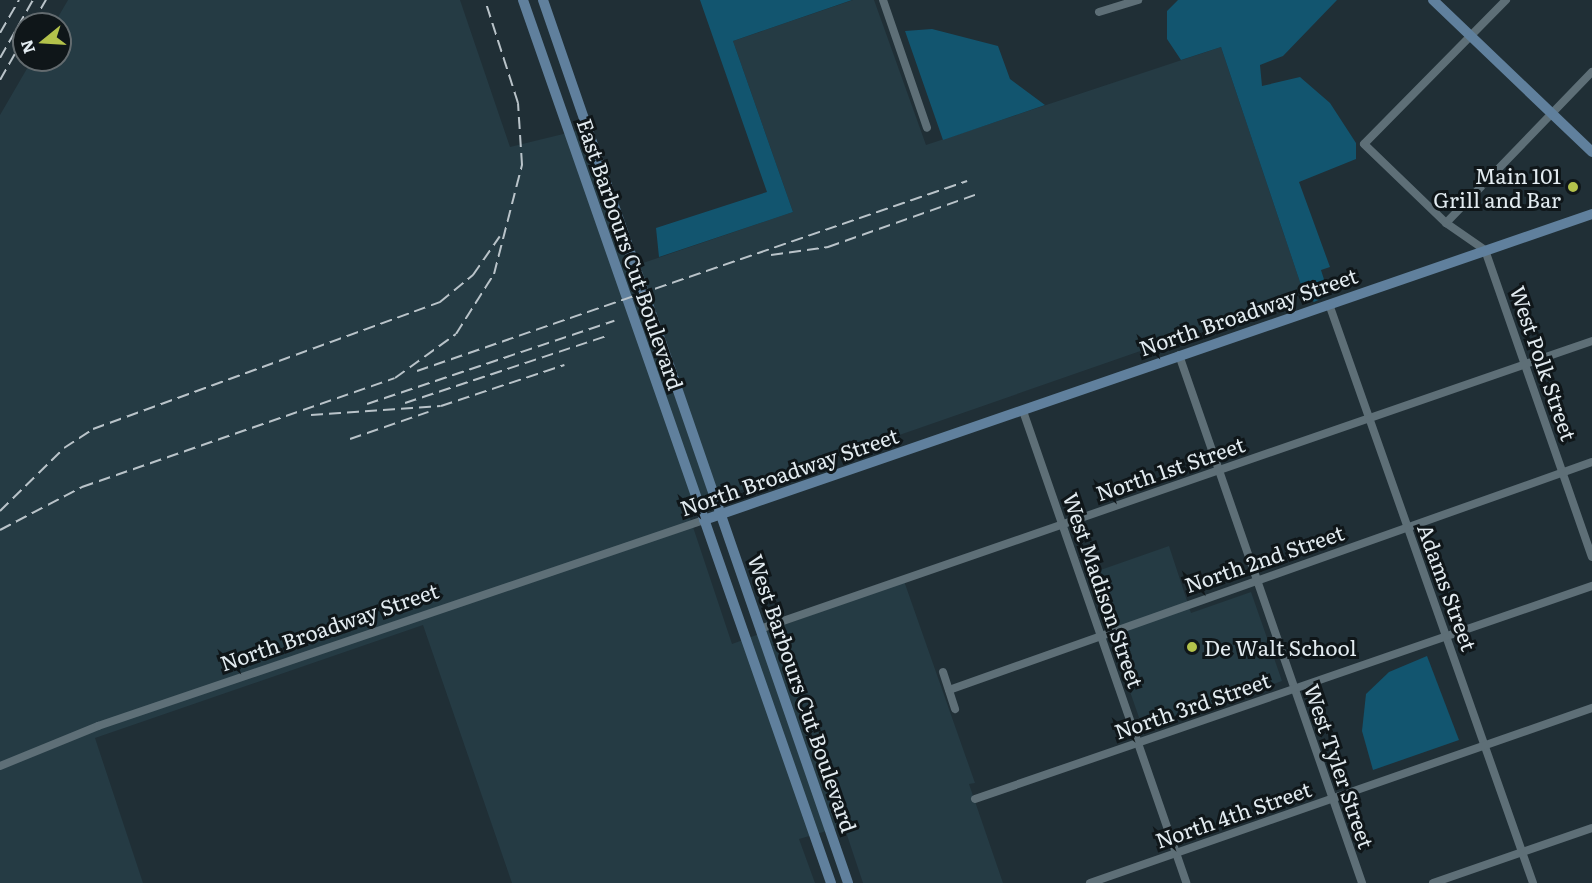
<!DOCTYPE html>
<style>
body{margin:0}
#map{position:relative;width:1592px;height:883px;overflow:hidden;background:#202f36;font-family:Literata,serif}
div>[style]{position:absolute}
.built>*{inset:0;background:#253b44}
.green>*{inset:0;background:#12556f}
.street>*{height:8px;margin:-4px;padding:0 4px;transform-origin:4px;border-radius:4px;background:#5e6f77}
.secondary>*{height:10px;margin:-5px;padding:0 5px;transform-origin:5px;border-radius:5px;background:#60809d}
.rail>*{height:2px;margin-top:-1px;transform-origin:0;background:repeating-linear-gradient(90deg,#b9c3c9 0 12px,transparent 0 18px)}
.dots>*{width:16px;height:16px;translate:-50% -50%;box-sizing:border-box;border:3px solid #0f1619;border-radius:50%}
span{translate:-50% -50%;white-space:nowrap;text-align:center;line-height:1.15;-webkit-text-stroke:6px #0f1619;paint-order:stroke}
.poi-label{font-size:21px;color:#e2ebf0}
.right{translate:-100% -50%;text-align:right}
.left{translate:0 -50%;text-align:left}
.street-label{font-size:21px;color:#e2ebf0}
.north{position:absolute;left:12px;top:12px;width:60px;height:60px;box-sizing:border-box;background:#0f1619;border:2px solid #636b6f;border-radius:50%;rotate:252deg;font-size:16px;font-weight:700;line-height:24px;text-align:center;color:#e2ebf0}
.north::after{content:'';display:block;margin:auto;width:21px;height:27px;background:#b3c24b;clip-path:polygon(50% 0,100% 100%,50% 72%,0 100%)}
</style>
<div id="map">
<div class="built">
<i style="clip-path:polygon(68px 0,460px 0,510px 147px,592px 127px,640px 264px,793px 212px,733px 41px,853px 0,874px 0,926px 145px,1221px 47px,1304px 294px,687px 509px,732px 644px,904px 581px,975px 783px,969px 784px,1003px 883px,863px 883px,844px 826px,799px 839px,815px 883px,512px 883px,423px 625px,95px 738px,143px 883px,0 883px,0 115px,32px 60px,60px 60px,60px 24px,54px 24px)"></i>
<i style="clip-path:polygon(1169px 546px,1191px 613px,1251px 592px,1282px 681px,1143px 729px,1089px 574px)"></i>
</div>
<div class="green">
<i style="clip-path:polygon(700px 0,852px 0,733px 41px,793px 212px,659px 257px,656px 228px,767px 192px)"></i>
<i style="clip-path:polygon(1178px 0,1337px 0,1283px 56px,1260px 65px,1262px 86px,1300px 77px,1330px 103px,1356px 143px,1356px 159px,1299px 182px,1330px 267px,1321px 270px,1329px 295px,1314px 302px,1304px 294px,1221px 47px,1181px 60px,1167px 39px,1167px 11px)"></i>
<i style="clip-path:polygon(932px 29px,998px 46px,1010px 79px,1045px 105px,943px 140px,905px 31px)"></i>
<i style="clip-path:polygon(1427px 656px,1459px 740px,1373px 770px,1362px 731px,1366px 694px,1389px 672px)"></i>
</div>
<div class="street">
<i style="left:883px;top:0;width:135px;rotate:71deg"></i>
<i style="left:1506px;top:0;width:202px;rotate:134.6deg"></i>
<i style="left:1364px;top:144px;width:114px;rotate:43.9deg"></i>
<i style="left:1446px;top:223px;width:47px;rotate:34.7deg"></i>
<i style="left:1485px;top:250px;width:325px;rotate:70.8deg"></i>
<i style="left:1099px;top:12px;width:41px;rotate:-17.1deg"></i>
<i style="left:1446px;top:223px;width:210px;rotate:-46deg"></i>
<i style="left:1329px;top:304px;width:614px;rotate:70.59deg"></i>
<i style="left:1179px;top:355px;width:559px;rotate:70.88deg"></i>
<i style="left:1023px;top:411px;width:499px;rotate:70.9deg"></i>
<i style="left:760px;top:629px;width:880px;rotate:-19.09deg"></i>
<i style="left:943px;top:672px;width:39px;rotate:72deg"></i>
<i style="left:949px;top:690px;width:682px;rotate:-19.52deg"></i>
<i style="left:0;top:766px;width:106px;rotate:-22.2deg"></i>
<i style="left:98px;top:726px;width:640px;rotate:-18.77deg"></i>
<i style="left:975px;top:799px;width:653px;rotate:-19.05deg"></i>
<i style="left:1090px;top:883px;width:532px;rotate:-19.22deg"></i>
<i style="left:1433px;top:883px;width:168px;rotate:-19.1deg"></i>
</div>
<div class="secondary">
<i style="left:523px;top:0;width:935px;rotate:70.77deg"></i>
<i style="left:543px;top:0;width:934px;rotate:70.94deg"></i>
<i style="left:1433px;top:0;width:220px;rotate:43.7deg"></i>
<i style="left:704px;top:520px;width:939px;rotate:-19.01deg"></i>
</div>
<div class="rail">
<i style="left:32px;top:24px;width:28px;rotate:-60deg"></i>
<i style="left:0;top:33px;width:38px;rotate:-60deg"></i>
<i style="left:0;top:58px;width:67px;rotate:-60.4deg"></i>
<i style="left:0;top:80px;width:48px;rotate:-60.3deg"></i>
<i style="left:771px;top:255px;width:58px;rotate:-8deg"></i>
<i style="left:828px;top:247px;width:156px;rotate:-19.5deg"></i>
<i style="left:417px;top:371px;width:582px;rotate:-19.06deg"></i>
<i style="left:405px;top:403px;width:212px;rotate:-18.4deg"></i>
<i style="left:367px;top:404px;width:261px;rotate:-18.6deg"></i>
<i style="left:311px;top:415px;width:130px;rotate:-4deg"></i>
<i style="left:441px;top:406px;width:130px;rotate:-18.4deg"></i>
<i style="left:350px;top:439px;width:83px;rotate:-19.1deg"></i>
<i style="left:0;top:511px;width:90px;rotate:-44.5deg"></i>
<i style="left:64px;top:448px;width:35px;rotate:-33deg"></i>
<i style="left:93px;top:429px;width:370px;rotate:-20.1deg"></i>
<i style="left:440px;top:302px;width:43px;rotate:-39.3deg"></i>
<i style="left:473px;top:275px;width:47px;rotate:-55.3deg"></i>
<i style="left:0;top:530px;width:93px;rotate:-27.7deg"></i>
<i style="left:82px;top:487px;width:331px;rotate:-19.2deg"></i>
<i style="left:395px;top:378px;width:75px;rotate:-35.8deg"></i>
<i style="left:456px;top:334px;width:71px;rotate:-57.7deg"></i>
<i style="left:494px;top:274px;width:113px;rotate:-75.6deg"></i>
<i style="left:522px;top:165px;width:62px;rotate:-93.7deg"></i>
<i style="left:518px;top:103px;width:108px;rotate:-107.8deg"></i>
</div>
<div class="dots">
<i style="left:1573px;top:187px;background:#b3c24b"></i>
<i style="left:1192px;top:647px;background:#b3c24b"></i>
</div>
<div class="poi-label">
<span class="right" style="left:1561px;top:187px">Main 101<br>Grill and Bar</span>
<span class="left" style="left:1204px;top:647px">De Walt School</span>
</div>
<div class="street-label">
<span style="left:631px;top:254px;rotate:71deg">East Barbours Cut Boulevard</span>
<span style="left:1248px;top:311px;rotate:-19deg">North Broadway Street</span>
<span style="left:1544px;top:363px;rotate:71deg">West Polk Street</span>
<span style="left:1170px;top:468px;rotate:-19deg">North 1st Street</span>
<span style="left:789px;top:471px;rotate:-19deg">North Broadway Street</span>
<span style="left:1264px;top:558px;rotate:-19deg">North 2nd Street</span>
<span style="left:1448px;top:587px;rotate:70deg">Adams Street</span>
<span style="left:1104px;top:590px;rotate:71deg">West Madison Street</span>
<span style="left:329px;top:626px;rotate:-19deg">North Broadway Street</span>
<span style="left:803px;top:693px;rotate:71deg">West Barbours Cut Boulevard</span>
<span style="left:1192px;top:705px;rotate:-19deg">North 3rd Street</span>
<span style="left:1340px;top:766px;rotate:71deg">West Tyler Street</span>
<span style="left:1233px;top:814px;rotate:-19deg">North 4th Street</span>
</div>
<div class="north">N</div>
</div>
